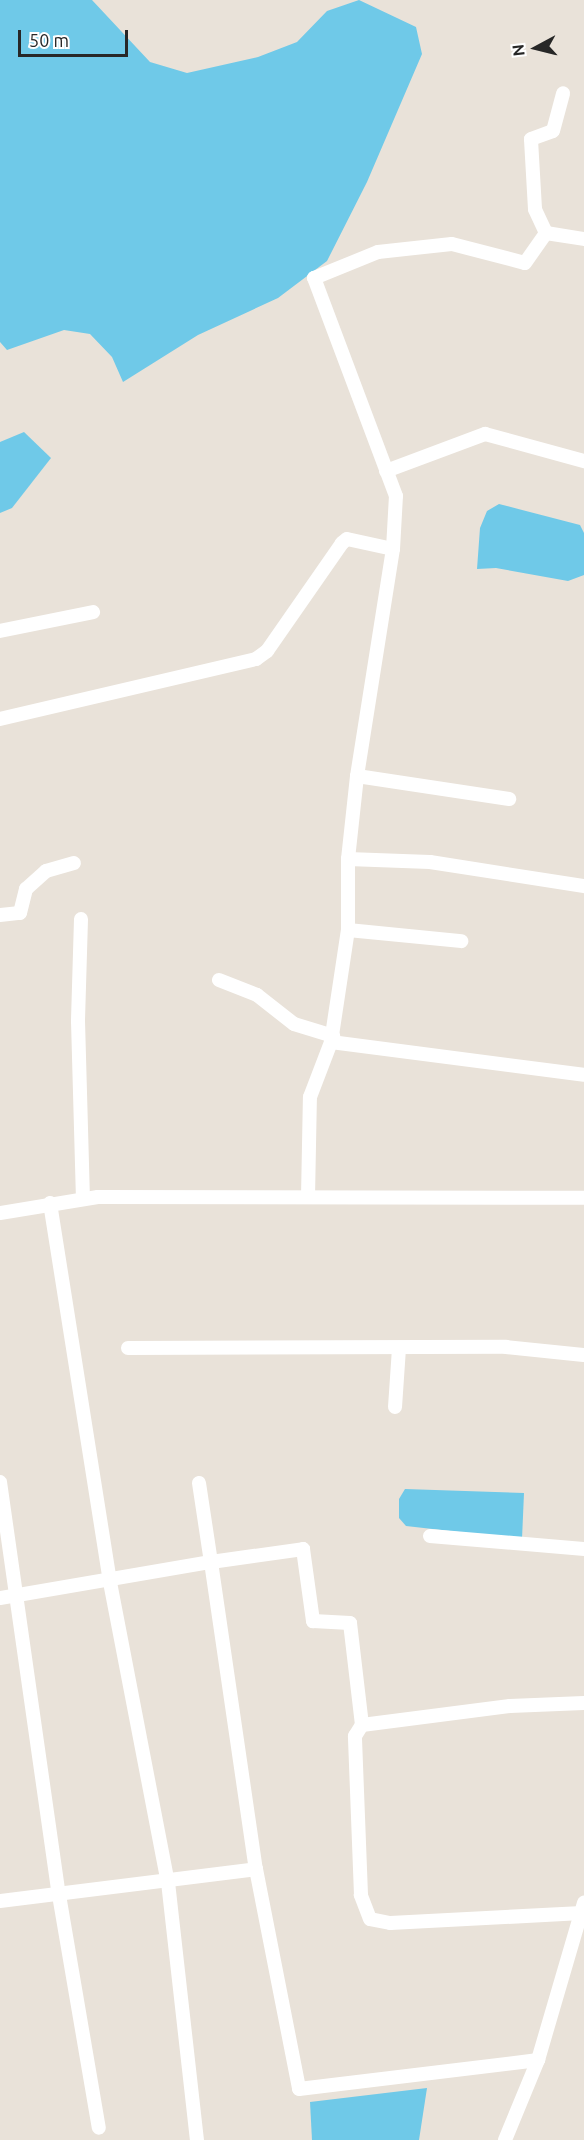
<!DOCTYPE html>
<style>
body{margin:0}
#map{position:relative;width:584px;height:2140px;overflow:hidden;background:#e9e2d9;font-family:Ubuntu,sans-serif}
div>[style]{position:absolute}
.water>*{inset:0;background:#6fc9e8}
.minor>*{height:14px;margin:-7px;padding:0 7px;transform-origin:7px;border-radius:7px;background:#fff}
span{translate:-50% -50%;white-space:nowrap;text-align:center;line-height:1.15;-webkit-text-stroke:6px #fff;paint-order:stroke}
.north{position:absolute;left:506px;top:18px;width:60px;height:60px;-webkit-text-stroke:4px #fff;paint-order:stroke;rotate:263deg;font-size:16px;font-weight:700;line-height:24px;text-align:center;color:#272727}
.north::after{content:'';display:block;margin:auto;width:21px;height:27px;background:#272727;clip-path:polygon(50% 0,100% 100%,50% 72%,0 100%)}
.scale{position:absolute;left:18px;top:30px;width:110px;height:27px;box-sizing:border-box;border:3px solid #272727;border-top:0;padding-left:8px;font-size:18px;line-height:21px;white-space:nowrap;color:#272727;-webkit-text-stroke:4px #fff;paint-order:stroke}
</style>
<div id="map">
<div class="water">
<i style="clip-path:polygon(0 0,92px 0,150px 62px,187px 73px,258px 57px,297px 42px,327px 11px,359px 0,416px 27px,422px 54px,367px 182px,327px 261px,278px 298px,198px 335px,123px 382px,112px 357px,90px 334px,64px 330px,7px 350px,0 342px)"></i>
<i style="clip-path:polygon(24px 432px,51px 458px,12px 508px,0 513px,0 442px)"></i>
<i style="clip-path:polygon(499px 504px,580px 525px,584px 533px,584px 575px,568px 581px,496px 568px,477px 569px,480px 528px,487px 511px)"></i>
<i style="clip-path:polygon(405px 1489px,524px 1493px,522px 1539px,406px 1526px,399px 1518px,399px 1499px)"></i>
<i style="clip-path:polygon(427px 2088px,419px 2140px,312px 2140px,310px 2102px)"></i>
</div>
<div class="minor">
<i style="left:546px;top:233px;width:26px;rotate:-115deg"></i>
<i style="left:535px;top:209px;width:70px;rotate:-93.3deg"></i>
<i style="left:531px;top:139px;width:23px;rotate:-20deg"></i>
<i style="left:553px;top:131px;width:39px;rotate:-75deg"></i>
<i style="left:386px;top:471px;width:106px;rotate:-20.5deg"></i>
<i style="left:485px;top:434px;width:103px;rotate:15.3deg"></i>
<i style="left:0;top:631px;width:95px;rotate:-11.5deg"></i>
<i style="left:0;top:719px;width:263px;rotate:-13.2deg"></i>
<i style="left:256px;top:659px;width:14px;rotate:-36deg"></i>
<i style="left:267px;top:651px;width:131px;rotate:-55.2deg"></i>
<i style="left:342px;top:543px;width:6px;rotate:-39deg"></i>
<i style="left:347px;top:539px;width:47px;rotate:12.3deg"></i>
<i style="left:357px;top:776px;width:154px;rotate:8.6deg"></i>
<i style="left:348px;top:859px;width:82px;rotate:2.1deg"></i>
<i style="left:430px;top:862px;width:156px;rotate:8.9deg"></i>
<i style="left:0;top:915px;width:20px;rotate:-6deg"></i>
<i style="left:20px;top:913px;width:25px;rotate:-76deg"></i>
<i style="left:26px;top:889px;width:27px;rotate:-42deg"></i>
<i style="left:46px;top:871px;width:29px;rotate:-16deg"></i>
<i style="left:81px;top:919px;width:102px;rotate:91.7deg"></i>
<i style="left:78px;top:1021px;width:178px;rotate:88.4deg"></i>
<i style="left:348px;top:930px;width:114px;rotate:5.6deg"></i>
<i style="left:219px;top:980px;width:41px;rotate:21.5deg"></i>
<i style="left:257px;top:995px;width:47px;rotate:38.1deg"></i>
<i style="left:294px;top:1024px;width:41px;rotate:17.1deg"></i>
<i style="left:331px;top:1042px;width:113px;rotate:-81.4deg"></i>
<i style="left:348px;top:930px;width:71px;rotate:-90deg"></i>
<i style="left:348px;top:859px;width:83px;rotate:-83.8deg"></i>
<i style="left:357px;top:776px;width:230px;rotate:-81deg"></i>
<i style="left:393px;top:549px;width:53px;rotate:-86.8deg"></i>
<i style="left:396px;top:496px;width:233px;rotate:-110.6deg"></i>
<i style="left:314px;top:278px;width:69px;rotate:-22.1deg"></i>
<i style="left:378px;top:252px;width:74px;rotate:-6.2deg"></i>
<i style="left:452px;top:244px;width:75px;rotate:14.6deg"></i>
<i style="left:525px;top:263px;width:37px;rotate:-55deg"></i>
<i style="left:546px;top:233px;width:38px;rotate:9deg"></i>
<i style="left:308px;top:1197px;width:100px;rotate:-88.9deg"></i>
<i style="left:310px;top:1097px;width:59px;rotate:-69.1deg"></i>
<i style="left:331px;top:1042px;width:255px;rotate:7.4deg"></i>
<i style="left:50px;top:1203px;width:379px;rotate:81deg"></i>
<i style="left:109px;top:1577px;width:311px;rotate:79.1deg"></i>
<i style="left:168px;top:1882px;width:260px;rotate:83.6deg"></i>
<i style="left:0;top:1213px;width:99px;rotate:-9.3deg"></i>
<i style="left:98px;top:1197px;width:486px;rotate:0.1deg"></i>
<i style="left:128px;top:1348px;width:378px;rotate:-0.2deg"></i>
<i style="left:506px;top:1347px;width:78px;rotate:5.9deg"></i>
<i style="left:395px;top:1407px;width:59px;rotate:-86.1deg"></i>
<i style="left:0;top:1482px;width:417px;rotate:81.9deg"></i>
<i style="left:59px;top:1895px;width:236px;rotate:80.3deg"></i>
<i style="left:199px;top:1483px;width:80px;rotate:81.4deg"></i>
<i style="left:211px;top:1562px;width:93px;rotate:-8deg"></i>
<i style="left:303px;top:1549px;width:73px;rotate:82.1deg"></i>
<i style="left:313px;top:1621px;width:37px;rotate:3deg"></i>
<i style="left:350px;top:1623px;width:103px;rotate:83.3deg"></i>
<i style="left:430px;top:1536px;width:155px;rotate:4.8deg"></i>
<i style="left:0;top:1598px;width:214px;rotate:-9.7deg"></i>
<i style="left:211px;top:1562px;width:310px;rotate:81.7deg"></i>
<i style="left:256px;top:1869px;width:224px;rotate:78.9deg"></i>
<i style="left:299px;top:2089px;width:241px;rotate:-6.9deg"></i>
<i style="left:0;top:1901px;width:258px;rotate:-7.1deg"></i>
<i style="left:582px;top:1913px;width:192px;rotate:177deg"></i>
<i style="left:390px;top:1923px;width:20px;rotate:-169deg"></i>
<i style="left:370px;top:1919px;width:26px;rotate:-111deg"></i>
<i style="left:361px;top:1895px;width:159px;rotate:-92.2deg"></i>
<i style="left:355px;top:1736px;width:13px;rotate:-58deg"></i>
<i style="left:362px;top:1725px;width:149px;rotate:-7.3deg"></i>
<i style="left:510px;top:1706px;width:74px;rotate:-2.3deg"></i>
<i style="left:505px;top:2140px;width:87px;rotate:-67.6deg"></i>
<i style="left:538px;top:2060px;width:164px;rotate:-73.7deg"></i>
</div>
<div class="north">N</div>
<div class="scale">50 m</div>
</div>
